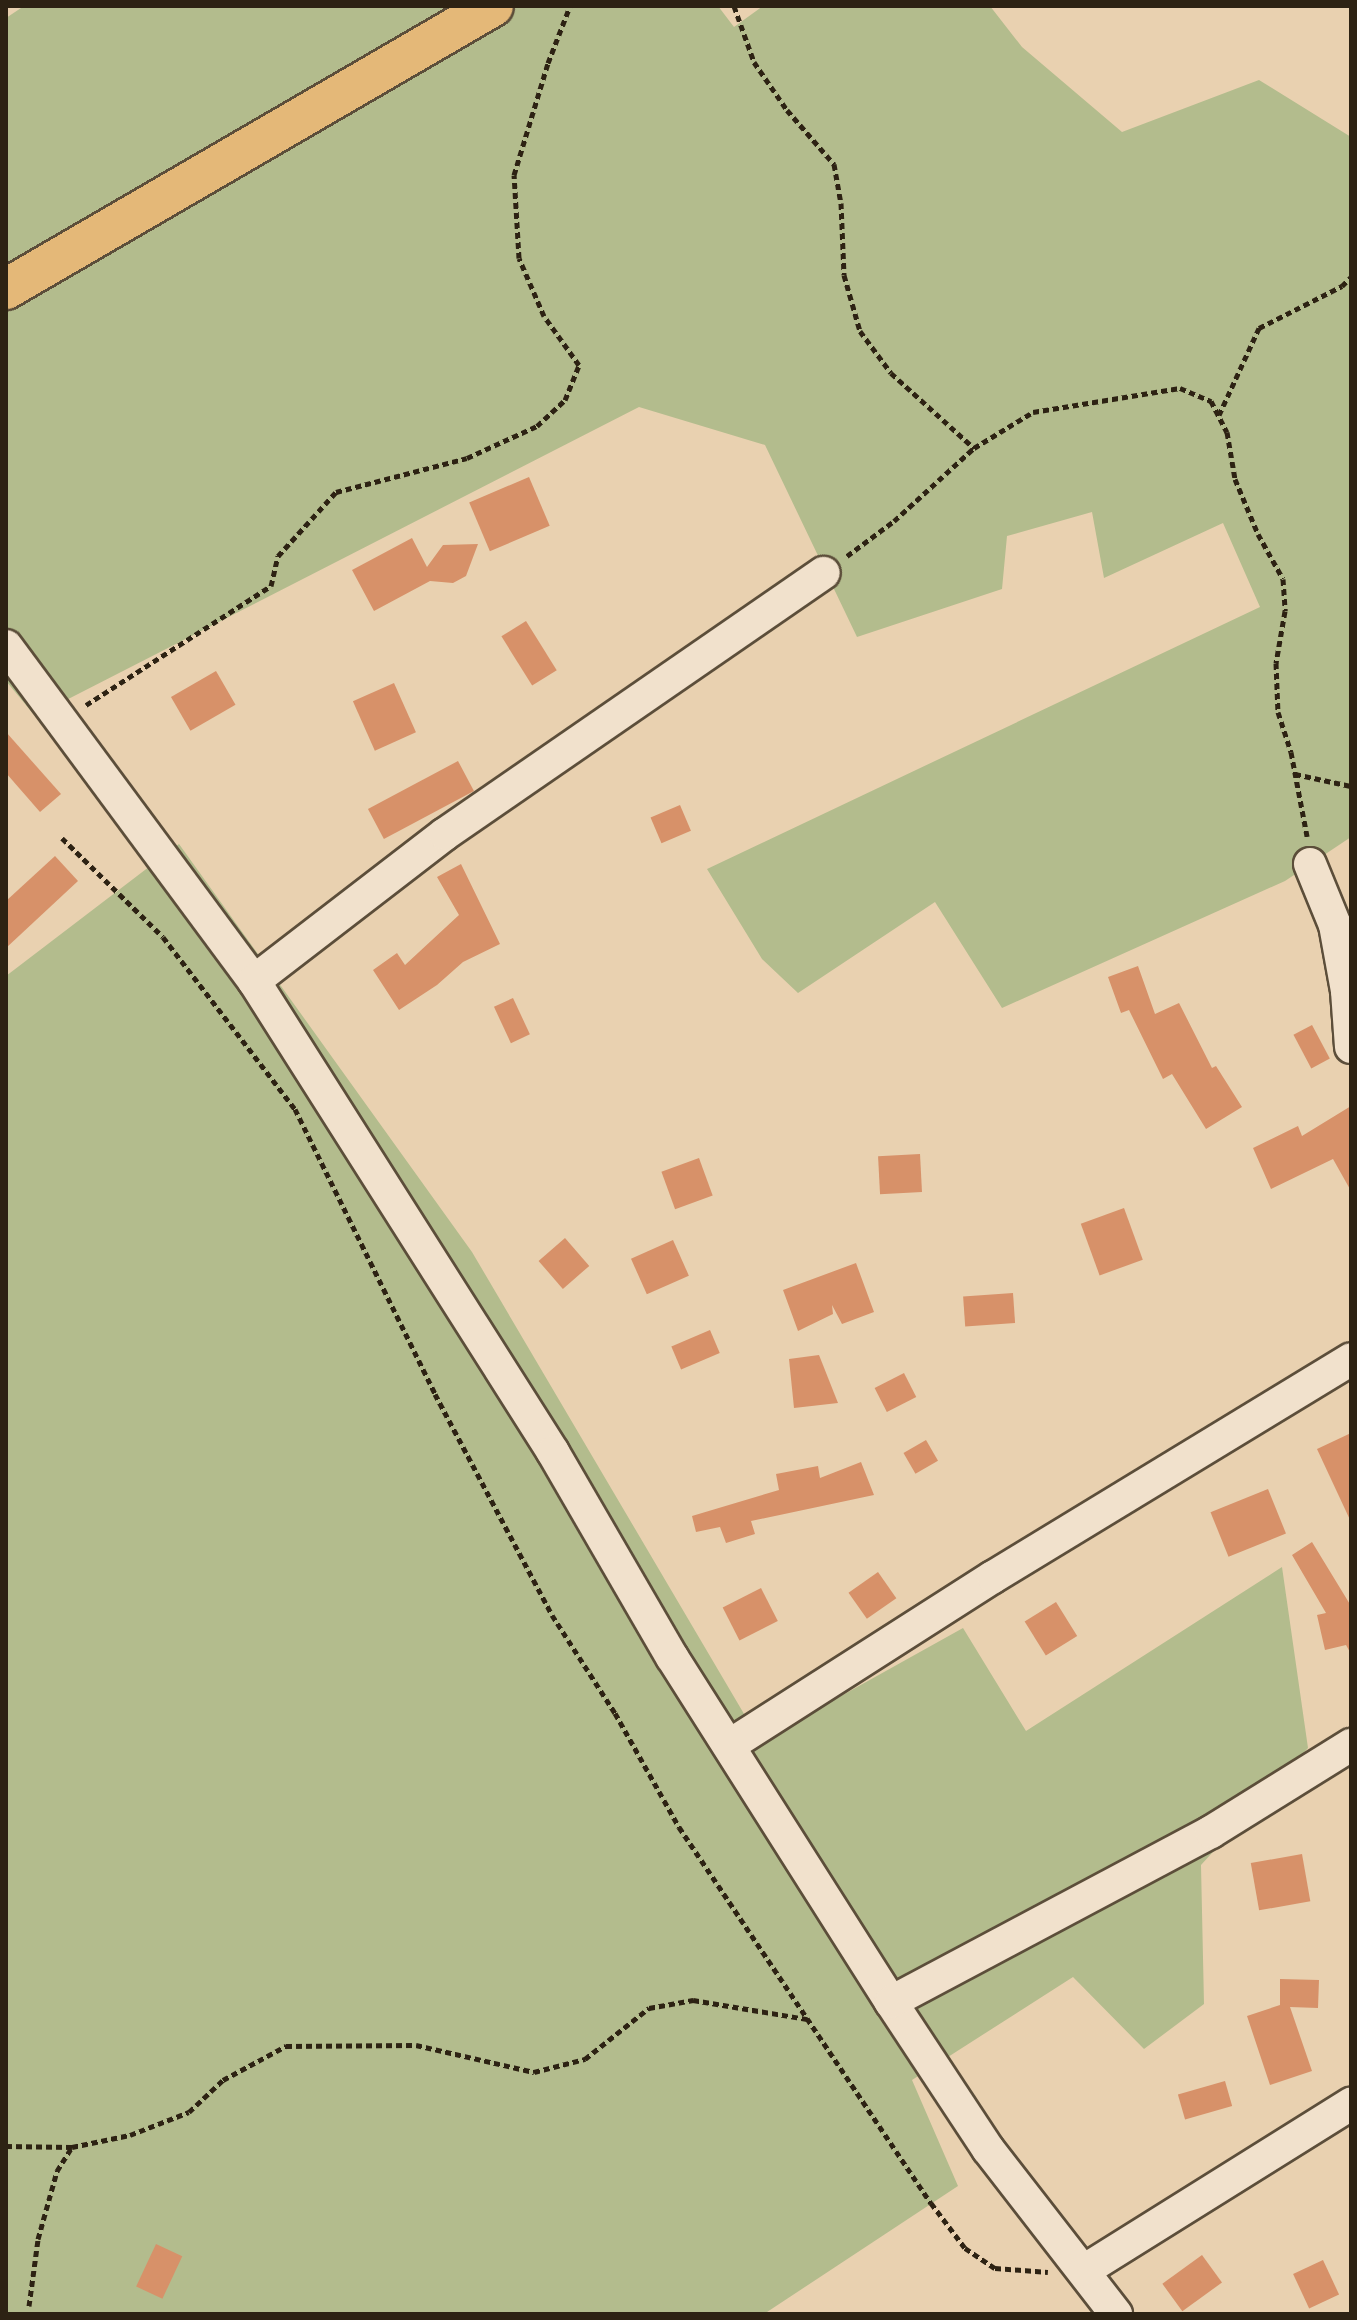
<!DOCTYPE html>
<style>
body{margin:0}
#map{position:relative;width:1357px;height:2320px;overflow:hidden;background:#e9d1b0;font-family:"IM FELL DW Pica",serif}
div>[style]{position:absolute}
.green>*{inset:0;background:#b3bc8d}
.building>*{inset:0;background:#d79169;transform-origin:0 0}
.path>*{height:5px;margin-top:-2.5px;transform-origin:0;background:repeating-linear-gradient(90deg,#2d2213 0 6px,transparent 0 10px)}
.roads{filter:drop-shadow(2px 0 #5c4e3a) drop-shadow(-2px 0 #5c4e3a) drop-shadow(0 2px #5c4e3a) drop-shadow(0 -2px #5c4e3a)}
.minor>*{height:32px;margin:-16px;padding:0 16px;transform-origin:16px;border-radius:16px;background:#f1e1cc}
.major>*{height:40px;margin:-20px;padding:0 20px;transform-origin:20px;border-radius:20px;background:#e4b878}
span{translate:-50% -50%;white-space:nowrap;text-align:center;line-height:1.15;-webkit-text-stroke:7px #f1e1cc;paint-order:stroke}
.frame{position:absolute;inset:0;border:8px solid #2d2213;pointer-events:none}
</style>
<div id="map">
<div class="green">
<i style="clip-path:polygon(24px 6px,718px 6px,734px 27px,763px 6px,990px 6px,1022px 47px,1122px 132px,1259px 80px,1351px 137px,1351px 837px,1285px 881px,1002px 1008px,935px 902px,798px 993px,762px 959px,707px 869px,1260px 607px,1223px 523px,1104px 578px,1092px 512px,1007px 536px,1002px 589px,857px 637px,765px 445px,639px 407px,35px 716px,6px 681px,6px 18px)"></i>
<i style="clip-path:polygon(179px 844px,472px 1252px,760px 1741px,963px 1628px,1026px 1731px,1282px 1567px,1308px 1748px,1201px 1865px,1204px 2004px,1144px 2049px,1073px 1977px,912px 2080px,958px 2186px,764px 2314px,6px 2314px,6px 976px)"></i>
</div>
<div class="building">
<i style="left:529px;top:477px;width:53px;height:65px;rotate:67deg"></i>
<i style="clip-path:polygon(412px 538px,427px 567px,443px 545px,478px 544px,466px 576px,453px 583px,430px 581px,374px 611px,352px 570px)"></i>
<i style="left:526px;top:621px;width:58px;height:29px;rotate:58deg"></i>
<i style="left:216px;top:671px;width:39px;height:52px;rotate:60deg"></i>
<i style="left:394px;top:683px;width:54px;height:45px;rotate:66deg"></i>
<i style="clip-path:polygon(6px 732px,61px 794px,40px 812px,6px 773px)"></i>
<i style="left:458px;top:761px;width:34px;height:102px;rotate:62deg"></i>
<i style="left:680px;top:805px;width:28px;height:32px;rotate:67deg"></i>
<i style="clip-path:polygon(55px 856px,78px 881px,6px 948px,6px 901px)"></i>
<i style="clip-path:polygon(461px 864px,500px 944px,463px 962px,437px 985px,399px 1010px,373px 970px,397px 953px,405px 965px,459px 915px,437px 877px)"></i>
<i style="clip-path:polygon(1138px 966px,1155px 1014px,1179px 1003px,1212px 1068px,1216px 1066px,1242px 1107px,1206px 1129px,1172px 1074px,1163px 1079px,1129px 1010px,1121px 1013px,1108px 977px)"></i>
<i style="left:513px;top:998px;width:40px;height:21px;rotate:65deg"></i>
<i style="left:1312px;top:1025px;width:38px;height:21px;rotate:62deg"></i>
<i style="clip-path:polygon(1351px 1106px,1351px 1191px,1333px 1159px,1271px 1189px,1253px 1148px,1298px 1126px,1302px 1136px)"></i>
<i style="left:920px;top:1154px;width:38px;height:42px;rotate:87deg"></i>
<i style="left:699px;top:1158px;width:40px;height:40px;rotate:70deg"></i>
<i style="left:1124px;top:1208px;width:55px;height:46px;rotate:70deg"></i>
<i style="left:565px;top:1238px;width:37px;height:35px;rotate:49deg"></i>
<i style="left:673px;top:1240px;width:39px;height:46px;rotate:66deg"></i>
<i style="clip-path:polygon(856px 1263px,874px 1312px,842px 1324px,832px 1305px,833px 1314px,798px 1331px,783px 1290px)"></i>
<i style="left:1013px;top:1293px;width:30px;height:50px;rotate:86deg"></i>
<i style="left:710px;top:1330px;width:25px;height:42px;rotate:67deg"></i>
<i style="clip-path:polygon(819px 1355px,838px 1403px,794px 1408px,789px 1359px)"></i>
<i style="left:904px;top:1373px;width:27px;height:33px;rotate:63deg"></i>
<i style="clip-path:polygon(1351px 1433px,1351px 1522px,1317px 1449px)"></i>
<i style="left:926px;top:1440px;width:24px;height:26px;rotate:60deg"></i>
<i style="clip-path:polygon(861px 1462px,874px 1495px,751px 1521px,755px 1534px,726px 1543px,720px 1527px,696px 1532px,692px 1516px,779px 1490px,776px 1474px,818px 1466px,820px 1478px)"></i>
<i style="left:1268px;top:1489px;width:48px;height:62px;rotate:68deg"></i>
<i style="clip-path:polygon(1312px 1542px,1351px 1606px,1351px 1654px,1346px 1645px,1325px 1650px,1317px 1615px,1326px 1613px,1292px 1555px)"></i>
<i style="left:878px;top:1572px;width:32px;height:36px;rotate:55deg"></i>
<i style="left:761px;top:1588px;width:37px;height:43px;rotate:63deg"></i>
<i style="left:1056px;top:1602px;width:40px;height:37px;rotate:58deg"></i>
<i style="left:1302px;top:1854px;width:48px;height:52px;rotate:80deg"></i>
<i style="clip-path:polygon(1280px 1979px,1319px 1980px,1318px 2008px,1290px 2007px,1312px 2071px,1270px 2085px,1247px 2016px,1280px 2005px)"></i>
<i style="left:1225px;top:2081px;width:26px;height:49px;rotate:74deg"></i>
<i style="left:156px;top:2244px;width:29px;height:47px;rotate:25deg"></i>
<i style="left:1202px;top:2255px;width:34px;height:49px;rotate:54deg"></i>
<i style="left:1323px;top:2260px;width:38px;height:33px;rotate:65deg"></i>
</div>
<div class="path">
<i style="left:734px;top:6px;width:59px;rotate:70.3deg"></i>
<i style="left:754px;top:62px;width:58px;rotate:55.5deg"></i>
<i style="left:787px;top:110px;width:72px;rotate:49deg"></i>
<i style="left:834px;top:164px;width:40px;rotate:80deg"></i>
<i style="left:841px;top:203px;width:72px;rotate:87.6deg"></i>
<i style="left:844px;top:275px;width:58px;rotate:74.1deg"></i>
<i style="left:860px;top:331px;width:52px;rotate:53.6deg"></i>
<i style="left:891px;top:373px;width:112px;rotate:42.1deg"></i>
<i style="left:1219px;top:415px;width:96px;rotate:-65.3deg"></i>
<i style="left:1259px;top:328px;width:93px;rotate:-26.8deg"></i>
<i style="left:1342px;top:286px;width:13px;rotate:-45deg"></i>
<i style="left:847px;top:556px;width:59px;rotate:-36.7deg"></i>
<i style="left:894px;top:521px;width:108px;rotate:-42.4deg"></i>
<i style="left:974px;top:448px;width:69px;rotate:-31.4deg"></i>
<i style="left:1033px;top:412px;width:149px;rotate:-9.3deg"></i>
<i style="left:1180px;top:388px;width:34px;rotate:23deg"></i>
<i style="left:1211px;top:401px;width:35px;rotate:63deg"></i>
<i style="left:1227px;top:432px;width:48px;rotate:80.3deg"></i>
<i style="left:1235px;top:479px;width:60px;rotate:67.3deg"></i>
<i style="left:1258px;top:534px;width:51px;rotate:60.9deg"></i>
<i style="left:1283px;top:579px;width:32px;rotate:86deg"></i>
<i style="left:1285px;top:611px;width:53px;rotate:99.8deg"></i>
<i style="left:1276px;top:663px;width:49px;rotate:87.7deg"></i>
<i style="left:1278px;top:712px;width:42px;rotate:72deg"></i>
<i style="left:1291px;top:752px;width:86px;rotate:79.2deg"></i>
<i style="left:86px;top:705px;width:220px;rotate:-32.8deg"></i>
<i style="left:271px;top:586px;width:31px;rotate:-77deg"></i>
<i style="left:278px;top:556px;width:86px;rotate:-47.8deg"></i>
<i style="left:336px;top:492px;width:135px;rotate:-14.5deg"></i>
<i style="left:467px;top:458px;width:77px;rotate:-24.6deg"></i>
<i style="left:537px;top:426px;width:38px;rotate:-43deg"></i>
<i style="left:565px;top:400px;width:38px;rotate:-68deg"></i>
<i style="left:579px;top:365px;width:60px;rotate:-125.5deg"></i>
<i style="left:544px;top:316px;width:63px;rotate:-113.3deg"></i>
<i style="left:519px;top:258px;width:83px;rotate:-93.4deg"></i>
<i style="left:514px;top:175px;width:117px;rotate:-73.1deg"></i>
<i style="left:548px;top:63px;width:61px;rotate:-68.9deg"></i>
<i style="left:1295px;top:774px;width:57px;rotate:12.1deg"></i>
<i style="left:62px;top:838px;width:141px;rotate:44.4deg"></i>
<i style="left:163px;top:937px;width:217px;rotate:52.5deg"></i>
<i style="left:295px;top:1109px;width:318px;rotate:63.8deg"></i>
<i style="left:435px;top:1394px;width:250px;rotate:62.1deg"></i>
<i style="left:552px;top:1615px;width:117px;rotate:57.3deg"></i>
<i style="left:615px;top:1713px;width:131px;rotate:60.7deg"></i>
<i style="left:679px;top:1827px;width:453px;rotate:56.2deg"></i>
<i style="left:931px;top:2203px;width:56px;rotate:52.9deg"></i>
<i style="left:965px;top:2248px;width:36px;rotate:34deg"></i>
<i style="left:995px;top:2268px;width:53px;rotate:4.3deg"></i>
<i style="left:6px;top:2146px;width:66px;rotate:0.9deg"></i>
<i style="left:29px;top:2306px;width:68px;rotate:-82.3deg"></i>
<i style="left:38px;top:2239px;width:71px;rotate:-74.4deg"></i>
<i style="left:57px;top:2171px;width:28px;rotate:-58deg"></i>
<i style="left:72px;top:2147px;width:59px;rotate:-11.7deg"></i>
<i style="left:130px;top:2135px;width:63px;rotate:-21.3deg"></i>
<i style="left:189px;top:2112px;width:47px;rotate:-43.3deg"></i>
<i style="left:223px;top:2080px;width:72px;rotate:-28.4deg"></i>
<i style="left:286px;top:2046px;width:130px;rotate:-0.4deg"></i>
<i style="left:416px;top:2045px;width:121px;rotate:12.9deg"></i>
<i style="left:534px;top:2072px;width:53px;rotate:-14.3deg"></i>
<i style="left:585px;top:2059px;width:82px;rotate:-38.6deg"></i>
<i style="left:649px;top:2008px;width:45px;rotate:-10.3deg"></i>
<i style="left:693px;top:2000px;width:116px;rotate:9.5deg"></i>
</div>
<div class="roads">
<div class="minor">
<i style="left:6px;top:646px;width:417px;rotate:53.5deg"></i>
<i style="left:254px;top:981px;width:558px;rotate:57.59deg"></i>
<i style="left:553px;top:1452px;width:237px;rotate:59.9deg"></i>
<i style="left:672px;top:1657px;width:409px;rotate:57.6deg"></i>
<i style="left:891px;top:2002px;width:176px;rotate:56.6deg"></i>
<i style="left:988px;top:2149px;width:209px;rotate:52.2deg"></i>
<i style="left:1310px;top:864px;width:66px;rotate:67.7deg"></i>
<i style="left:1335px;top:925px;width:67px;rotate:79.7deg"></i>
<i style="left:1347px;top:991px;width:56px;rotate:85.9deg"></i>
<i style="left:254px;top:981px;width:241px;rotate:-37.6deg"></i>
<i style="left:445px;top:834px;width:460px;rotate:-34.6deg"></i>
<i style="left:730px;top:1745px;width:312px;rotate:-32.6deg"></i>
<i style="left:993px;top:1577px;width:419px;rotate:-31.3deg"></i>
<i style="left:891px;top:2002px;width:362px;rotate:-28deg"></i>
<i style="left:1211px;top:1832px;width:165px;rotate:-31.9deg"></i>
<i style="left:1085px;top:2270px;width:314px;rotate:-32deg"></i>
</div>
<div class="major">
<i style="left:6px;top:289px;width:563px;rotate:-30.16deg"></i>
</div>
</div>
<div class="frame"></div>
</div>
